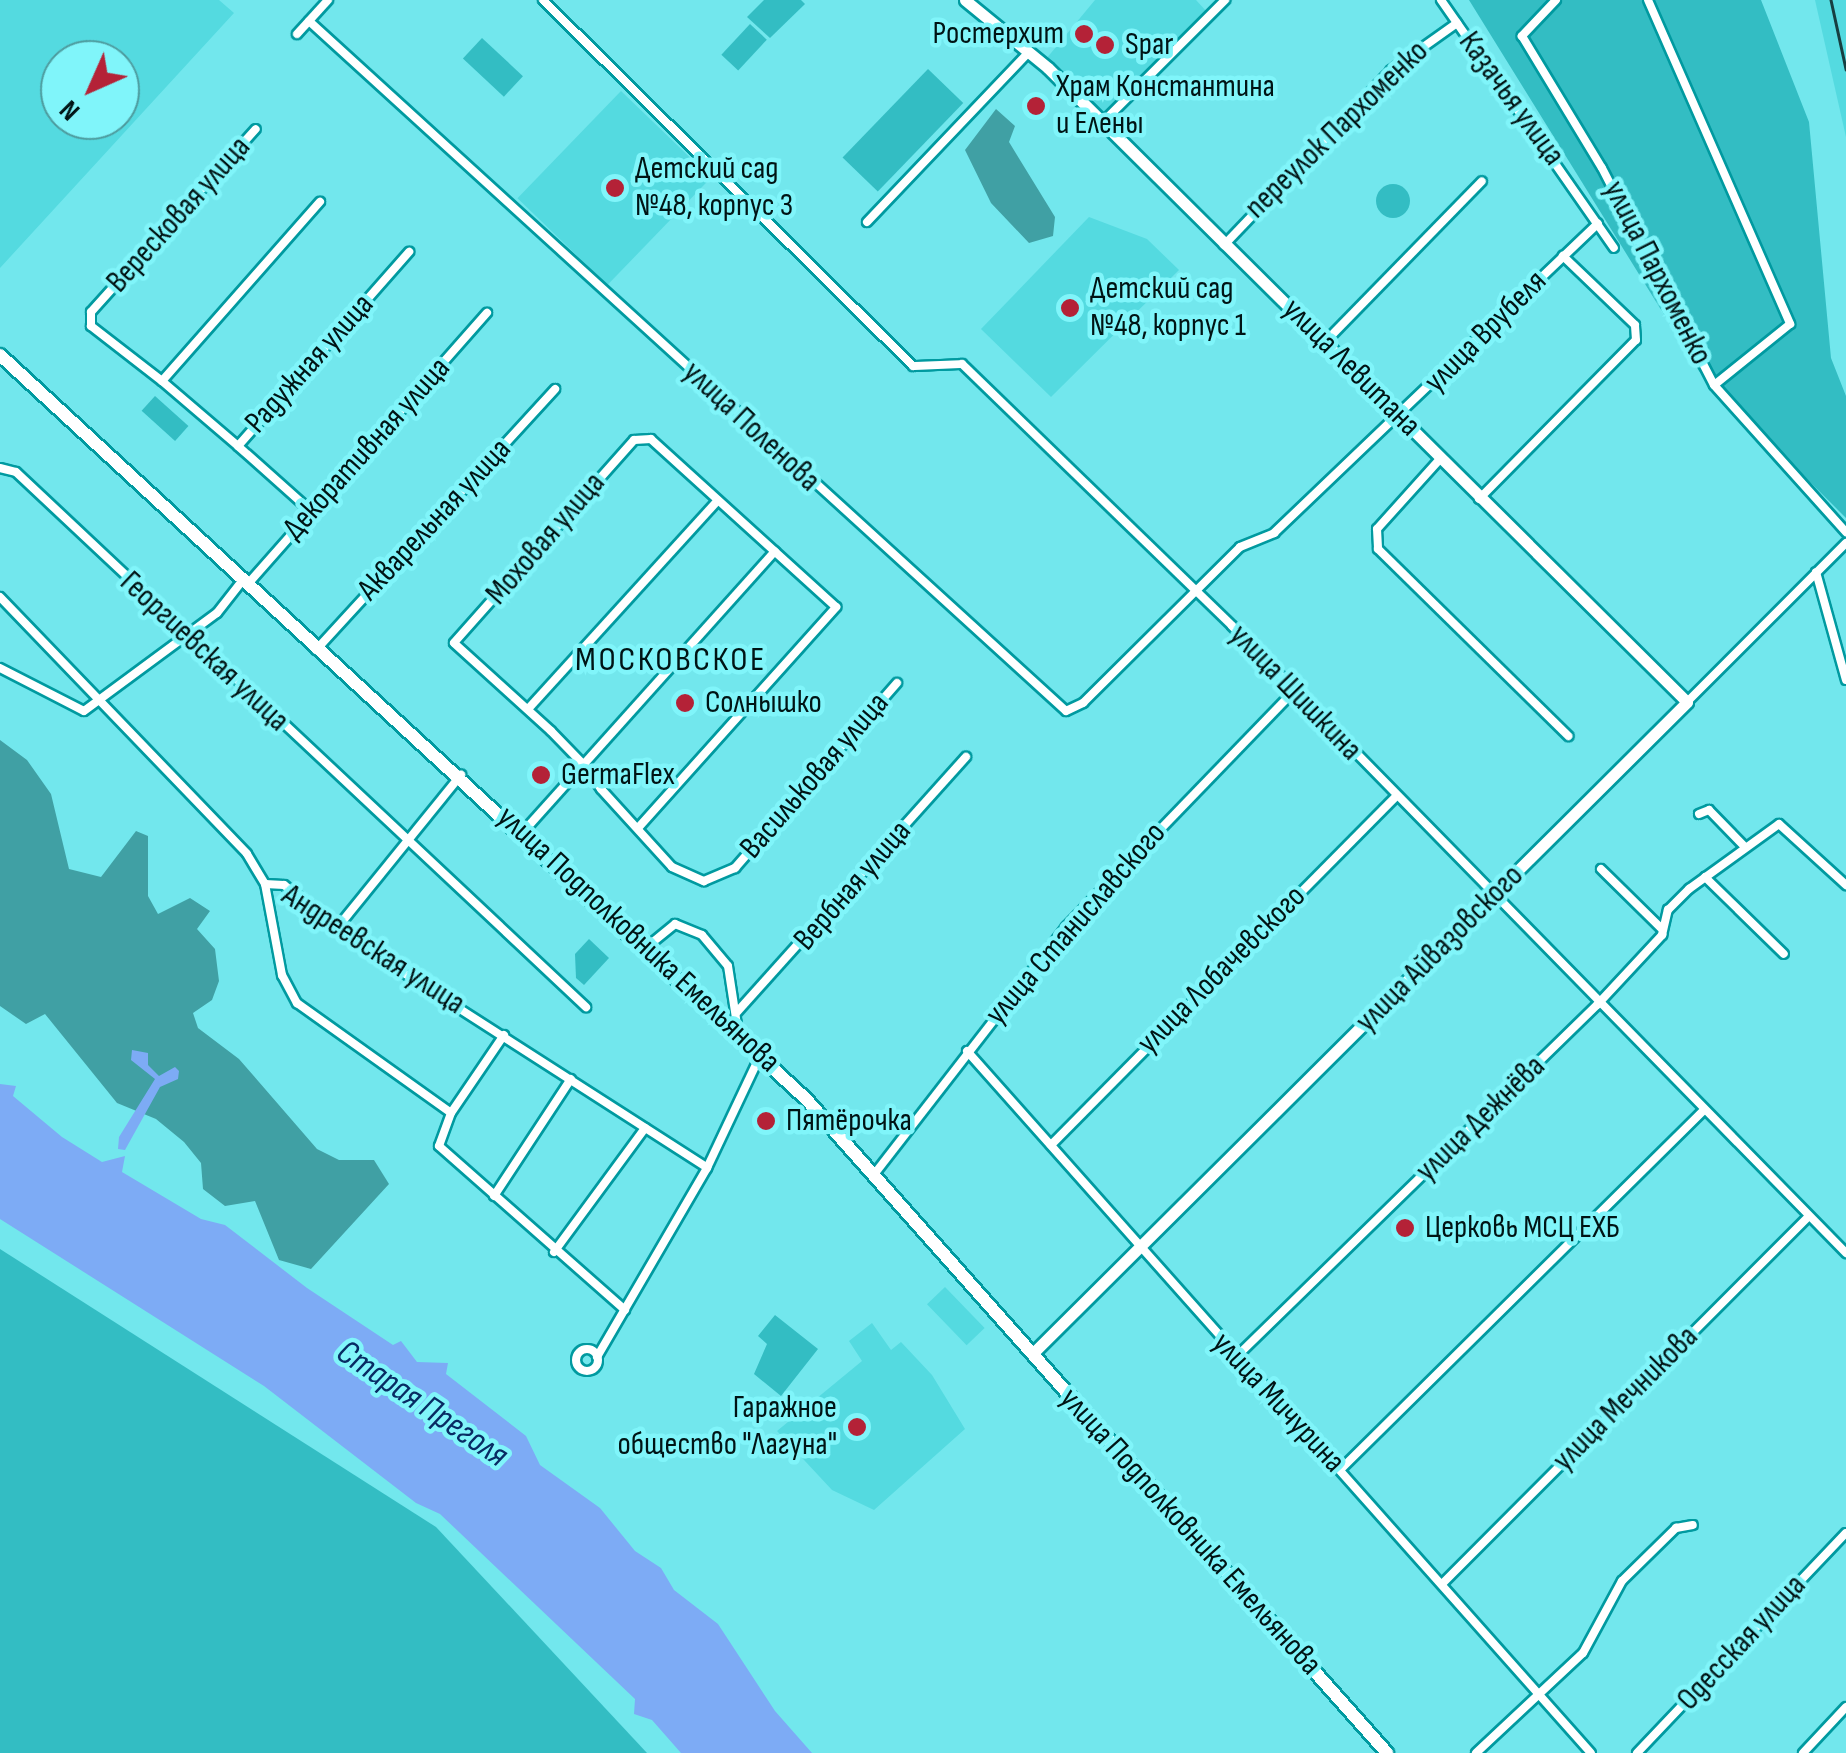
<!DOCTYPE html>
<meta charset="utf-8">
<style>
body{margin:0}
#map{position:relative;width:1846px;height:1753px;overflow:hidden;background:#72e7ed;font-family:"Sofia Sans Condensed",sans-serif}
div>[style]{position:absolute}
.built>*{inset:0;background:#54dae0;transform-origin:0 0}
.green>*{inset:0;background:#33bdc3;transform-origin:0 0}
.round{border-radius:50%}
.forest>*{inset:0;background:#40a0a4}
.water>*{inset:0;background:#7dabf5}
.roads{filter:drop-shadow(2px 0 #009aa0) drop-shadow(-2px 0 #009aa0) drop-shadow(0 2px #009aa0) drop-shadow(0 -2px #009aa0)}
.street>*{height:8px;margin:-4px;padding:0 4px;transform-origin:4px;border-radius:4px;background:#fff}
.street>.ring{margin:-4px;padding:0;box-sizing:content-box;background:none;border:8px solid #fff;border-radius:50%}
.secondary>*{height:11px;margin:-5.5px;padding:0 5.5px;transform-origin:5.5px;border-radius:5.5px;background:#fff}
.primary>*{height:12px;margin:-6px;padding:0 6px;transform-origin:6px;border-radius:6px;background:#fff}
.rail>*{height:2.5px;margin:-1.25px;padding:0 1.25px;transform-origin:1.25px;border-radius:1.25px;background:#173f41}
.dots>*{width:28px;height:28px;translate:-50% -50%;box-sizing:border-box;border:5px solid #80f5fa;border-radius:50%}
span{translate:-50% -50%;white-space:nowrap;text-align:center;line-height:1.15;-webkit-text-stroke:9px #80f5fa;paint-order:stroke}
.poi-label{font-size:32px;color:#001415}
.right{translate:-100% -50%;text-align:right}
.left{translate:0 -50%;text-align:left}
.street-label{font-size:32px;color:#001415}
.neighbourhood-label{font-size:35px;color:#001415;letter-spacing:2.5px}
.water-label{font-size:35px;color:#082b63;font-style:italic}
.north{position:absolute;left:40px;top:40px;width:100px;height:100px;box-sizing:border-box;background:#80f5fa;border:2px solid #4d9b9e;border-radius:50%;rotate:225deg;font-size:28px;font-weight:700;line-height:40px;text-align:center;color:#001415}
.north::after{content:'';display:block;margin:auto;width:35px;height:45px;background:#b42237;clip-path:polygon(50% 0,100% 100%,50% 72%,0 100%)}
</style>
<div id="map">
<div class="built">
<i style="clip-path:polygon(evenodd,0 0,219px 0,234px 13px,0 268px,0 0,60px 60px,120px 60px,120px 120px,60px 120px,60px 60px)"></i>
<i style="clip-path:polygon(1095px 0,1196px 0,1207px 12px,1103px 116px,1046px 59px)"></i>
<i style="clip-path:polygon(1815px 0,1846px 0,1846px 137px)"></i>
<i style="left:621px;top:91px;width:125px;height:149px;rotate:44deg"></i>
<i style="clip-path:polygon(1089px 217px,1147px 239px,1179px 270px,1051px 397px,981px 329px)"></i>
<i style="left:945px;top:1287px;width:57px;height:25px;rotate:46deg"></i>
<i style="clip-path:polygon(872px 1323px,891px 1350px,901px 1342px,932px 1375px,965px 1429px,874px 1510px,832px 1490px,777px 1431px,862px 1361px,849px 1341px)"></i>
</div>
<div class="green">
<i style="clip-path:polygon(764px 0,801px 0,805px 4px,770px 38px,747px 17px)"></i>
<i style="clip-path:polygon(1469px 0,1761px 0,1809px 122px,1831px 358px,1846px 396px,1846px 518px,1699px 371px)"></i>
<i style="left:750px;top:24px;width:23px;height:42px;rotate:43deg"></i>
<i style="left:482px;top:38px;width:56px;height:28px;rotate:43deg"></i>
<i style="left:928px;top:69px;width:49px;height:123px;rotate:44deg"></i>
<i class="round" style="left:1376px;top:184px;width:34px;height:34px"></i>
<i style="left:155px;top:396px;width:45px;height:20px;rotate:42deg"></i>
<i style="clip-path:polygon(589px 939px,609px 958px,584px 985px,576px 978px,575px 954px)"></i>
<i style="clip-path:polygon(0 1249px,436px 1527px,647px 1753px,0 1753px)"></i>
<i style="clip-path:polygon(775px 1315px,818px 1349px,781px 1396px,754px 1374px,767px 1344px,758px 1336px)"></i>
</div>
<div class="forest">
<i style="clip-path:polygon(996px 109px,1015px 126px,1009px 142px,1055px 217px,1053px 236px,1029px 243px,991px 203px,965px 150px)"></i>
<i style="clip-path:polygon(0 740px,27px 760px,51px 794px,69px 869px,101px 877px,136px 831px,148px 836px,148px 896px,158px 914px,190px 898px,210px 911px,197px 929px,215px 949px,219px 981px,212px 1000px,193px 1013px,198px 1028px,239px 1059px,317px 1149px,339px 1160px,374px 1160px,389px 1184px,311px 1269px,279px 1260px,255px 1201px,225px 1206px,203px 1189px,201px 1163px,184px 1142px,156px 1119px,117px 1103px,45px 1014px,26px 1024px,0 1006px)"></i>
</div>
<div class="water">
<i style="clip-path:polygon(132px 1050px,148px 1053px,148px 1065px,159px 1076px,175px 1067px,179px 1071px,178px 1079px,160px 1087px,125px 1150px,118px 1149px,119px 1137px,155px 1079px,131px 1060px)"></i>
<i style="clip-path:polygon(0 1084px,16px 1086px,13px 1096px,62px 1137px,102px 1162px,125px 1156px,122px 1172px,201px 1219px,225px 1225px,307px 1288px,393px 1345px,401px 1341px,417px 1362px,448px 1363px,446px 1374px,526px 1436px,540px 1465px,600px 1508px,635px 1551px,661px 1568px,674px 1590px,718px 1624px,775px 1711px,812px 1753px,681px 1753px,652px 1720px,634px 1714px,635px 1699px,440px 1514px,416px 1503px,264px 1386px,0 1219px)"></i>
</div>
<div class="roads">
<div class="street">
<i style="left:543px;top:0;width:520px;rotate:44.69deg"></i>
<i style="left:913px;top:366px;width:49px;rotate:-2.3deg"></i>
<i style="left:962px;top:364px;width:376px;rotate:44.1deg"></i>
<i style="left:1232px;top:626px;width:878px;rotate:45.6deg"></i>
<i style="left:1441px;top:0;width:302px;rotate:55.1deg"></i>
<i style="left:1556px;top:0;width:50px;rotate:133.4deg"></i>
<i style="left:1522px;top:36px;width:154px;rotate:58.8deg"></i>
<i style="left:1602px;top:168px;width:244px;rotate:62.7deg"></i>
<i style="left:1714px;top:385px;width:198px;rotate:48.1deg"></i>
<i style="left:1648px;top:0;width:354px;rotate:66.3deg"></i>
<i style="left:1790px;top:324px;width:97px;rotate:141.2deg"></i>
<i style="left:309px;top:21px;width:1024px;rotate:42.35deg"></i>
<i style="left:1066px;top:711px;width:19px;rotate:-25deg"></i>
<i style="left:1083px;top:703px;width:221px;rotate:-44.8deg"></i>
<i style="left:1240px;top:547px;width:37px;rotate:-22deg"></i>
<i style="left:1274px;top:533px;width:448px;rotate:-43.7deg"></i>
<i style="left:297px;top:34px;width:46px;rotate:-47.6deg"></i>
<i style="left:1103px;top:122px;width:173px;rotate:-45deg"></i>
<i style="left:867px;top:222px;width:232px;rotate:-46.4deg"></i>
<i style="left:1224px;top:245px;width:242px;rotate:-46.3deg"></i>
<i style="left:1391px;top:70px;width:81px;rotate:-35.5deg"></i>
<i style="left:1326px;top:341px;width:223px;rotate:-45.7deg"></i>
<i style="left:162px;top:381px;width:90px;rotate:-142.2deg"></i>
<i style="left:91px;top:326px;width:14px;rotate:-90deg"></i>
<i style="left:91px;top:312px;width:246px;rotate:-48deg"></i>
<i style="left:238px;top:446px;width:100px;rotate:-139.5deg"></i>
<i style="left:162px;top:381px;width:239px;rotate:-48.6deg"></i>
<i style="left:1440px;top:459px;width:94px;rotate:132deg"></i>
<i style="left:1377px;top:529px;width:20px;rotate:87deg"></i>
<i style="left:1378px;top:549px;width:267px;rotate:44.5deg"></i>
<i style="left:0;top:468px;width:16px;rotate:14deg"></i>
<i style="left:16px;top:472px;width:782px;rotate:43.19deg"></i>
<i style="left:1479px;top:499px;width:223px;rotate:-45.4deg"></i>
<i style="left:1636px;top:340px;width:15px;rotate:-94deg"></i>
<i style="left:1635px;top:325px;width:100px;rotate:-136.2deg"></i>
<i style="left:312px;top:512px;width:99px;rotate:-138.3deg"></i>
<i style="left:238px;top:446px;width:259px;rotate:-48.6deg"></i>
<i style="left:1816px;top:572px;width:112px;rotate:74.5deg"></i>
<i style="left:247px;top:585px;width:363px;rotate:-48.6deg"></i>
<i style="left:0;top:597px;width:356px;rotate:46.1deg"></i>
<i style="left:247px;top:854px;width:35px;rotate:59deg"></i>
<i style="left:265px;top:884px;width:19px;rotate:3deg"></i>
<i style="left:284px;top:885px;width:106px;rotate:37.7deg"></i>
<i style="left:368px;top:950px;width:403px;rotate:32.7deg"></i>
<i style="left:316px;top:650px;width:354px;rotate:-47.5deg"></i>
<i style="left:0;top:668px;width:94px;rotate:27.1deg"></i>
<i style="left:84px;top:711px;width:165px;rotate:-36.4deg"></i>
<i style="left:217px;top:613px;width:41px;rotate:-52deg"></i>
<i style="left:1687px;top:702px;width:225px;rotate:-45deg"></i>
<i style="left:528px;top:709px;width:282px;rotate:-47.7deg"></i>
<i style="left:1699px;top:814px;width:11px;rotate:-22deg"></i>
<i style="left:1709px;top:810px;width:52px;rotate:45.8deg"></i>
<i style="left:638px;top:828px;width:297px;rotate:-48.1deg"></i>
<i style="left:836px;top:607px;width:250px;rotate:-137.8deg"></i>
<i style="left:651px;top:439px;width:17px;rotate:177deg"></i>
<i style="left:634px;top:440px;width:271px;rotate:131.6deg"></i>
<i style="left:454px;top:643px;width:131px;rotate:42.2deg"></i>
<i style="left:551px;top:731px;width:46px;rotate:45.9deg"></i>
<i style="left:583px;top:764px;width:31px;rotate:54deg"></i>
<i style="left:601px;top:789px;width:105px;rotate:47.7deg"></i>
<i style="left:672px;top:867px;width:35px;rotate:24deg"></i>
<i style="left:704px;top:881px;width:34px;rotate:-23deg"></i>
<i style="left:735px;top:868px;width:246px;rotate:-48.8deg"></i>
<i style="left:523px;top:832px;width:377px;rotate:-48.1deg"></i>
<i style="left:1601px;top:869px;width:86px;rotate:44.5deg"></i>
<i style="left:1705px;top:877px;width:110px;rotate:44.3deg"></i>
<i style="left:265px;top:884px;width:93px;rotate:79.4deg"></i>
<i style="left:282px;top:975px;width:32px;rotate:62deg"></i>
<i style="left:297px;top:1003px;width:189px;rotate:35.5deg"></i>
<i style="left:341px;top:923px;width:191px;rotate:-51deg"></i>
<i style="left:648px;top:946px;width:35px;rotate:-39deg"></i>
<i style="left:675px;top:924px;width:29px;rotate:22deg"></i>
<i style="left:702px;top:935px;width:40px;rotate:50deg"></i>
<i style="left:728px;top:966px;width:66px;rotate:81.3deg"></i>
<i style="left:737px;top:1012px;width:343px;rotate:-48.1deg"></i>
<i style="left:504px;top:1035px;width:94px;rotate:124.2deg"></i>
<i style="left:451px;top:1113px;width:35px;rotate:110deg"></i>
<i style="left:439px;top:1146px;width:248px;rotate:41.4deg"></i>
<i style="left:967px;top:1051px;width:939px;rotate:48.37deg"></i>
<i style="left:1051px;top:1145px;width:489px;rotate:-45.3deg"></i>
<i style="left:876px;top:1172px;width:310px;rotate:-52.2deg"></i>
<i style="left:1066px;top:927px;width:328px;rotate:-46deg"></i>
<i style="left:494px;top:1196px;width:140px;rotate:-56.7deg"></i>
<i style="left:554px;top:1252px;width:154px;rotate:-53.7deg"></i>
<i class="ring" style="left:576px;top:1349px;width:14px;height:14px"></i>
<i style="left:597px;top:1357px;width:219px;rotate:-59.8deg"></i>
<i style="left:707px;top:1168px;width:126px;rotate:-64.7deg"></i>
<i style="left:1235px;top:1358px;width:506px;rotate:-44.28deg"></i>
<i style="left:1597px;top:1005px;width:96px;rotate:-47.1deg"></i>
<i style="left:1662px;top:935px;width:26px;rotate:-77deg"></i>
<i style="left:1668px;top:910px;width:30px;rotate:-45deg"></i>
<i style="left:1689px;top:889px;width:111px;rotate:-35.8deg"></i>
<i style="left:1779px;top:824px;width:91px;rotate:42.3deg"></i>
<i style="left:1341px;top:1469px;width:511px;rotate:-44.68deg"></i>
<i style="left:1443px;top:1583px;width:518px;rotate:-45.08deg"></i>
<i style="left:1476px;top:1753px;width:146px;rotate:-43.1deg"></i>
<i style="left:1583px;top:1653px;width:82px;rotate:-61.6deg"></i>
<i style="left:1622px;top:1581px;width:76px;rotate:-44.5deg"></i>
<i style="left:1676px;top:1528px;width:17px;rotate:-10deg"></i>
<i style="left:1637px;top:1753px;width:303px;rotate:-46.5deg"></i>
<i style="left:1803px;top:1753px;width:63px;rotate:-46.9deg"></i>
</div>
<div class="secondary">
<i style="left:965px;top:0;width:107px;rotate:39.3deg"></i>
<i style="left:1048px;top:68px;width:900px;rotate:44.77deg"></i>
<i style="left:1687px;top:702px;width:924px;rotate:135.13deg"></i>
</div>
<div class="primary">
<i style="left:0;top:355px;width:1097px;rotate:42.71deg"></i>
<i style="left:806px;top:1099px;width:875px;rotate:48.38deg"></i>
</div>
</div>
<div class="rail">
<i style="left:1831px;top:0;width:71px;rotate:77.7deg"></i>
</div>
<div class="dots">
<i style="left:1084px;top:34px;background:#b42237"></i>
<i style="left:1105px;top:45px;background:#b42237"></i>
<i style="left:1036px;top:106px;background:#b42237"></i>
<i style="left:615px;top:188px;background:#b42237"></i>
<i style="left:1070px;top:308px;background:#b42237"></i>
<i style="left:685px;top:703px;background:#b42237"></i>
<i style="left:541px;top:775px;background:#b42237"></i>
<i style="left:766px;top:1121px;background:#b42237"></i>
<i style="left:1405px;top:1228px;background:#b42237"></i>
<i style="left:857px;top:1427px;background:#b42237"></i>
</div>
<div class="poi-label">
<span class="right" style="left:1064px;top:34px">Ростерхит</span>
<span class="left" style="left:1125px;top:45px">Spar</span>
<span class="left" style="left:1056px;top:106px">Храм Константина<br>и Елены</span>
<span class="left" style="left:635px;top:188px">Детский сад<br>№48, корпус 3</span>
<span class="left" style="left:1090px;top:308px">Детский сад<br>№48, корпус 1</span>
<span class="left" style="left:705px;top:703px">Солнышко</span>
<span class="left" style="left:561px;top:775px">GermaFlex</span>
<span class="left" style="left:786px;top:1121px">Пятёрочка</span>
<span class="left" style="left:1425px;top:1228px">Церковь МСЦ ЕХБ</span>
<span class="right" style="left:837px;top:1427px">Гаражное<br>общество "Лагуна"</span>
</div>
<div class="street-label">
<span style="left:1511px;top:99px;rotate:54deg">Казачья улица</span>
<span style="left:1337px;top:130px;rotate:-44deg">переулок Пархоменко</span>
<span style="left:179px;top:215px;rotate:-48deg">Вересковая улица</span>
<span style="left:1657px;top:273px;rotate:63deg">улица Пархоменко</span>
<span style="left:1486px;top:332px;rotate:-45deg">улица Врубеля</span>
<span style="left:310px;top:364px;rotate:-48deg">Радужная улица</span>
<span style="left:1351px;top:368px;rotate:45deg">улица Левитана</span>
<span style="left:751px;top:427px;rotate:43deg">улица Поленова</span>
<span style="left:367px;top:449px;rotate:-48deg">Декоративная улица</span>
<span style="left:435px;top:520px;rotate:-47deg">Акварельная улица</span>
<span style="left:546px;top:539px;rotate:-49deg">Моховая улица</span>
<span style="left:204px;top:652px;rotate:43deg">Георгиевская улица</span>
<span style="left:1295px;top:693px;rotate:46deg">улица Шишкина</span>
<span style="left:815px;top:776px;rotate:-49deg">Васильковая улица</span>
<span style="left:853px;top:886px;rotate:-49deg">Вербная улица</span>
<span style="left:1076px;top:924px;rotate:-49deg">улица Станиславского</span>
<span style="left:638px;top:940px;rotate:43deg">улица Подполковника Емельянова</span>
<span style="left:1440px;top:949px;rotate:-45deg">улица Айвазовского</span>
<span style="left:373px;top:950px;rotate:33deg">Андреевская улица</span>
<span style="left:1222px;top:970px;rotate:-45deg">улица Лобачевского</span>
<span style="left:1481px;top:1119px;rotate:-44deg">улица Дежнёва</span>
<span style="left:1626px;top:1399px;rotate:-45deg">улица Мечникова</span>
<span style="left:1278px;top:1403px;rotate:47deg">улица Мичурина</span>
<span style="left:1190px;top:1532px;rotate:48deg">улица Подполковника Емельянова</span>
<span style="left:1742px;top:1643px;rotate:-47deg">Одесская улица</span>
</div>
<div class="neighbourhood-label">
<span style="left:671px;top:660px">МОСКОВСКОЕ</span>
</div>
<div class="water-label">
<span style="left:422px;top:1404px;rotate:34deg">Старая Преголя</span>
</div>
<div class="north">N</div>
</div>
